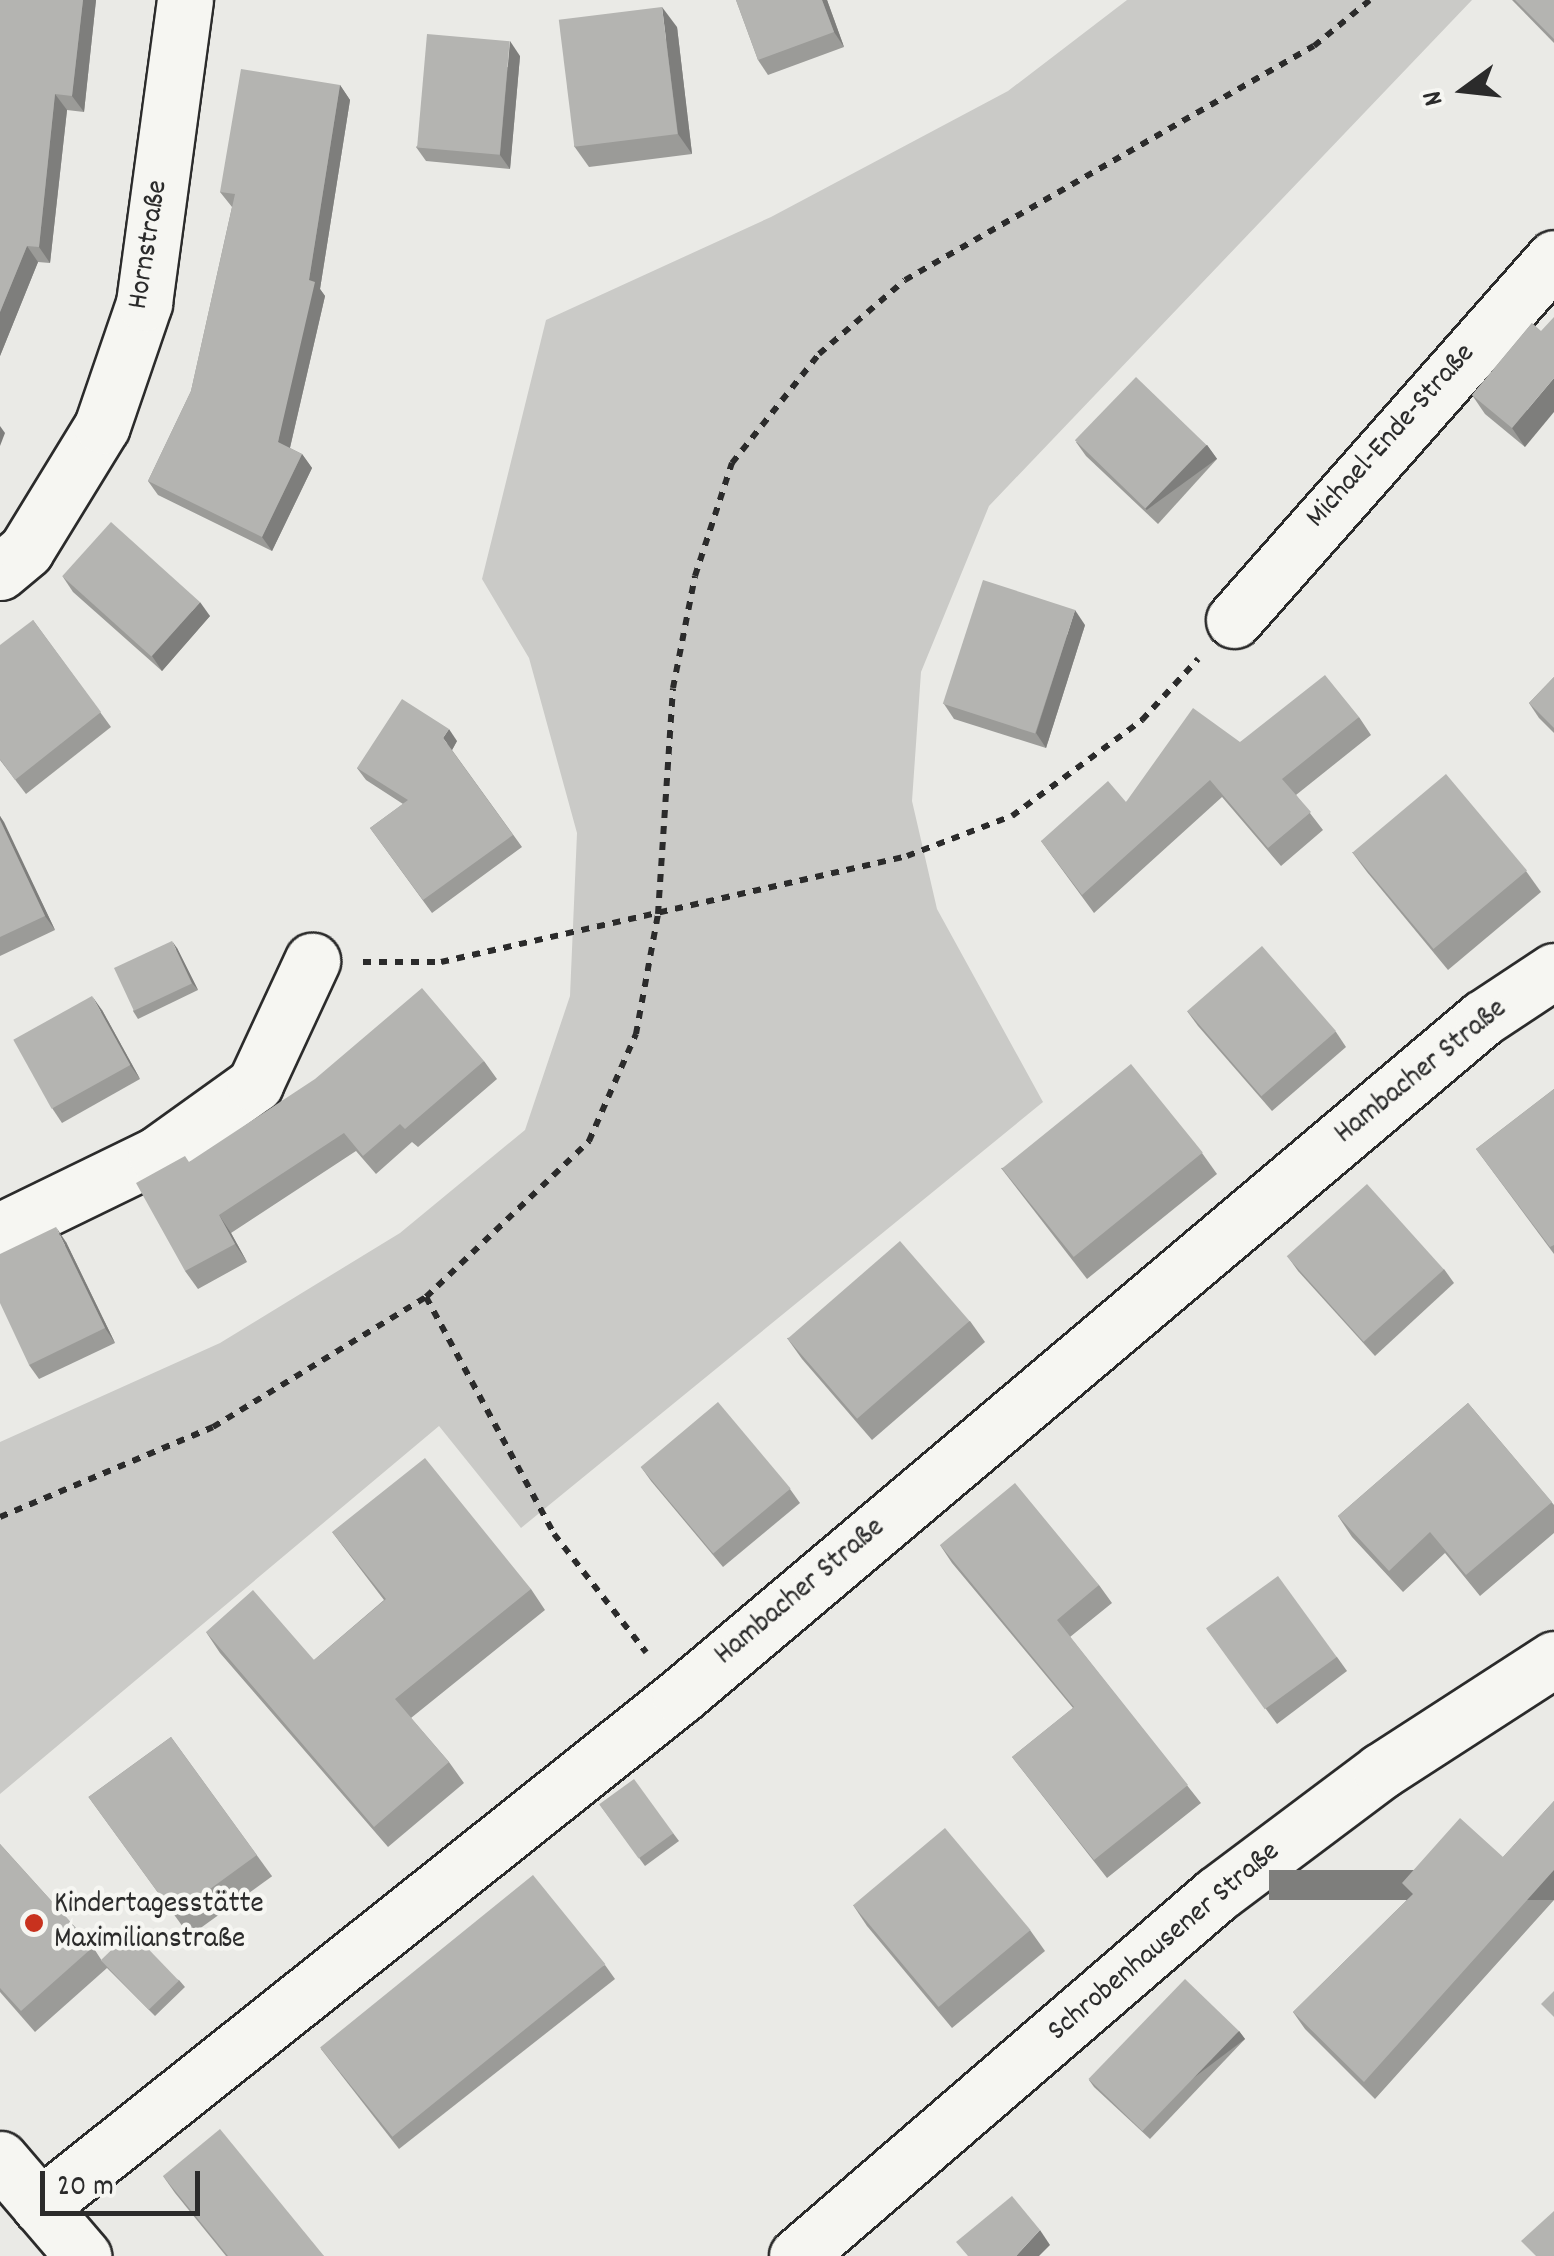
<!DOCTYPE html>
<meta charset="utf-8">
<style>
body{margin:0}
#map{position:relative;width:1554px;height:2256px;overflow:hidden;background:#eaeae6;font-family:Dekko,sans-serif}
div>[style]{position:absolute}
.green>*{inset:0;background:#cacac7}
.path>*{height:6px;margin-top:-3px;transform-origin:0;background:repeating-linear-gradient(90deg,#2b2b2b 0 8px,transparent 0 16px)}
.roads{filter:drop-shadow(2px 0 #2b2b2b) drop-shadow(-2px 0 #2b2b2b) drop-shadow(0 2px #2b2b2b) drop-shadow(0 -2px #2b2b2b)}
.street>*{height:55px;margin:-27.5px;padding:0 27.5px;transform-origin:27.5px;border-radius:27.5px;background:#f6f6f2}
.secondary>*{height:55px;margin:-27.5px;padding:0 27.5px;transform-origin:27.5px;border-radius:27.5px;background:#f6f6f2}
.wall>*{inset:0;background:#9b9b98;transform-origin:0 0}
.shaded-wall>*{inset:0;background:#7e7e7c;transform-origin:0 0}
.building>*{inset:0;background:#b4b4b1;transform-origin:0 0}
.dots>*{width:28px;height:28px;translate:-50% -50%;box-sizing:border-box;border:5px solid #f6f6f2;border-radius:50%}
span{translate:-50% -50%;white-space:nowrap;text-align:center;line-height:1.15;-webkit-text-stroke:9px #f6f6f2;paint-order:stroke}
.street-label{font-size:30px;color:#2b2b2b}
.poi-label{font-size:30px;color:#2b2b2b}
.left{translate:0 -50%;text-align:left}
.north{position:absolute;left:1414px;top:40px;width:100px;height:100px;-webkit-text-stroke:8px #f6f6f2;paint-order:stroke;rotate:255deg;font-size:28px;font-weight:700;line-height:40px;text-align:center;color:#2b2b2b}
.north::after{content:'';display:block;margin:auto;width:35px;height:45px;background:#2b2b2b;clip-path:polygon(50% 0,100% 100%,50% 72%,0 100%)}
.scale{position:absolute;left:40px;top:2171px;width:160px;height:45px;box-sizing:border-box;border:5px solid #2b2b2b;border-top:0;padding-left:12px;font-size:30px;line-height:35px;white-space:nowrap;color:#2b2b2b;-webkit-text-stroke:8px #f6f6f2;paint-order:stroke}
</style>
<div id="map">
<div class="green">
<i style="clip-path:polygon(1127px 0,1472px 0,989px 506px,921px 672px,912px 801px,937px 909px,1043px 1102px,521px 1528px,439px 1426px,0 1794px,0 1442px,220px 1343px,400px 1233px,525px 1130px,570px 996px,577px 833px,529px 658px,482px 579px,546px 320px,771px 217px,1008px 91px)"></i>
</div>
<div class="path">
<i style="left:363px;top:962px;width:78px"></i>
<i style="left:441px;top:962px;width:478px;rotate:-12.8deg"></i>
<i style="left:907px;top:856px;width:112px;rotate:-20.9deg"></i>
<i style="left:1012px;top:816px;width:162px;rotate:-36.4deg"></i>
<i style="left:1142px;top:720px;width:83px;rotate:-47.4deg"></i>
<i style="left:426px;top:1297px;width:269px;rotate:61.6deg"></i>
<i style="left:554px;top:1534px;width:150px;rotate:52.1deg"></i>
<i style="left:0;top:1517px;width:231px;rotate:-22.9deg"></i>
<i style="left:213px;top:1427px;width:250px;rotate:-31.4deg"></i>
<i style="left:426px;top:1297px;width:226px;rotate:-43.7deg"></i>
<i style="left:589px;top:1141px;width:117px;rotate:-66.3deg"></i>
<i style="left:636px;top:1034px;width:122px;rotate:-79.6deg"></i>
<i style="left:658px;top:914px;width:226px;rotate:-86.2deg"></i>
<i style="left:673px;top:688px;width:114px;rotate:-78.9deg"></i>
<i style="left:695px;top:576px;width:119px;rotate:-71.9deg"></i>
<i style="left:732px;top:463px;width:139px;rotate:-51.4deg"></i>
<i style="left:819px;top:354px;width:113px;rotate:-40.7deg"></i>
<i style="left:905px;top:280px;width:471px;rotate:-29.8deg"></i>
<i style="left:1314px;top:46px;width:72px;rotate:-39.4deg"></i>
</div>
<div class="roads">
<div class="street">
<i style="left:0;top:572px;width:34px;rotate:-40deg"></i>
<i style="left:26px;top:550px;width:145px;rotate:-58.5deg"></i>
<i style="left:102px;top:426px;width:130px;rotate:-71.1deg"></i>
<i style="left:144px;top:303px;width:306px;rotate:-82.3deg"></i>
<i style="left:1234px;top:620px;width:483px;rotate:-48.5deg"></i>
<i style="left:0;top:1231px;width:174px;rotate:-26deg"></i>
<i style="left:156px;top:1155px;width:122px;rotate:-35.6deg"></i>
<i style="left:255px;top:1084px;width:136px;rotate:-65.1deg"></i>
<i style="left:40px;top:2206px;width:818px;rotate:-38.55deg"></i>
<i style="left:680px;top:1696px;width:1051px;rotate:-40.18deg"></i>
<i style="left:1483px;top:1018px;width:85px;rotate:-33.5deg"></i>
</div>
<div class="secondary">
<i style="left:0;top:2159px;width:128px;rotate:49.4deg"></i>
<i style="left:797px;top:2256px;width:554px;rotate:-40.76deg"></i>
<i style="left:1217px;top:1894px;width:205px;rotate:-36.9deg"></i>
<i style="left:1381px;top:1771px;width:206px;rotate:-32.9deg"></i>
</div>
</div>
<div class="wall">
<i style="clip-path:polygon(0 0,96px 0,84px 112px,67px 110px,50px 263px,38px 262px,0 356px)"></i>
<i style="clip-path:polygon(736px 0,827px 0,844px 47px,768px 75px,758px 60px)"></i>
<i style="clip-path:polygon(1512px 0,1554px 0,1554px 43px)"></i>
<i style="clip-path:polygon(677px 27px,692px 154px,589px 167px,574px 146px)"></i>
<i style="clip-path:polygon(520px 56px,510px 169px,426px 161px,416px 147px)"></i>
<i style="clip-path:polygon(340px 85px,350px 100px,320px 289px,325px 296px,290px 448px,302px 454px,312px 468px,272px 551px,158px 495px,148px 481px,191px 391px,232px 207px,220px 192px)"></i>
<i style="clip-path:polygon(1532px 323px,1525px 447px,1485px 414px,1472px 395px)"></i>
<i style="clip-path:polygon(1076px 442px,1207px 445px,1217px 459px,1158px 524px,1086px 456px)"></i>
<i style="clip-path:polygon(63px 577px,210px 616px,162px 671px,73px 592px)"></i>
<i style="clip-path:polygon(33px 620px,111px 727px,26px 794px,0 760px)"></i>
<i style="clip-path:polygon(1085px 625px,1046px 748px,954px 719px,944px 704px)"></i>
<i style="clip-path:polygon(1554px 677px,1554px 733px,1539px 718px,1529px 703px)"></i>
<i style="clip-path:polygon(1359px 717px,1371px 735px,1296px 795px,1323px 830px,1281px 866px,1222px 797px,1094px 913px,1041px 841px,1126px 802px,1240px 742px)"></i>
<i style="clip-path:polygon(457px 741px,452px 750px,522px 847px,432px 913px,370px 828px,403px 804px,366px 780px,357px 768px)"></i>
<i style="clip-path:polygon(0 816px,55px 930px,0 956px)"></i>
<i style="clip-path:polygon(1352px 852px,1526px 871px,1541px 892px,1448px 970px,1367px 872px)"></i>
<i style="clip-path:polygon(177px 948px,198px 990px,138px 1019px,133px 1011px)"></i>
<i style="clip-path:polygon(102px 1010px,140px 1079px,62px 1123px,52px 1108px)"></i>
<i style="clip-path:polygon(1187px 1011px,1336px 1032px,1346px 1047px,1272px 1111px,1198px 1026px)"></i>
<i style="clip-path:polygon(484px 1061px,497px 1079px,418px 1147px,412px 1142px,376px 1174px,356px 1151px,231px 1233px,247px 1262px,198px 1289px,185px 1271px,189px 1162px)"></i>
<i style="clip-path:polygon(1554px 1089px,1554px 1254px,1476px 1149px)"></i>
<i style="clip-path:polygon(1202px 1153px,1217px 1174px,1087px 1279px,1001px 1168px)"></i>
<i style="clip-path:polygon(66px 1242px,115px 1343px,39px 1379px,29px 1365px)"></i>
<i style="clip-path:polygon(1288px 1257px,1444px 1269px,1454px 1283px,1375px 1356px,1298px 1271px)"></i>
<i style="clip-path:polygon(970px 1321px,985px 1342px,872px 1440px,802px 1359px,787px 1338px)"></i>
<i style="clip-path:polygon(1468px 1403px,1554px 1505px,1554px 1533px,1480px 1596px,1445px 1553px,1403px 1592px,1352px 1537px,1338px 1516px)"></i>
<i style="clip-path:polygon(641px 1467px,790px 1489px,800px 1503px,723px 1567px,651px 1481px)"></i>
<i style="clip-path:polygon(332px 1532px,531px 1589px,545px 1610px,411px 1718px,449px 1762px,464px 1783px,388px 1847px,220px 1653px,206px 1632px,314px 1660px,384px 1600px)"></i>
<i style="clip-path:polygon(940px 1545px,1099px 1585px,1112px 1603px,1070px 1637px,1201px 1803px,1107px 1878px,1012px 1757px,1073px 1708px,952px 1563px)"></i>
<i style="clip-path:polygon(1207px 1629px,1337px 1657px,1347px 1671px,1277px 1724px)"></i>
<i style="left:171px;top:1737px;width:172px;height:102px;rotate:54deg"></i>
<i style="clip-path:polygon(1554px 1801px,1554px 1900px,1375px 2099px,1305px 2029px,1293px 2012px,1411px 1896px,1402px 1883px,1503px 1857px)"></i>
<i style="clip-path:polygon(600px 1805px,673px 1833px,679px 1841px,645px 1866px)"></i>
<i style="clip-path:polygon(0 1844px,93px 1947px,102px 1961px,179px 1980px,185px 1987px,155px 2016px,107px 1968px,35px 2032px,0 1992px)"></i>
<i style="clip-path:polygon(853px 1905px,1030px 1930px,1045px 1951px,952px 2028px,867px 1926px)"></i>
<i style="clip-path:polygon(605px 1965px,615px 1979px,399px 2149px,321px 2049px)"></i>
<i style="clip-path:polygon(1239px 2031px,1245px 2039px,1150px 2139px,1094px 2087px,1089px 2080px)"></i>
<i style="clip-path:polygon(163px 2176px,324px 2256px,226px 2256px,175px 2193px)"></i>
</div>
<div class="shaded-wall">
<i style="clip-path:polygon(83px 0,96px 0,84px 112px,72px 96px)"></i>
<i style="clip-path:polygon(822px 0,827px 0,844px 47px,834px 32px)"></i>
<i style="clip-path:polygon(662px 7px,677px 27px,692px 154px,678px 134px)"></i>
<i style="clip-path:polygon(510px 41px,520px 56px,510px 169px,500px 155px)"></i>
<i style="clip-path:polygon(340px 85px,350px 100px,320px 289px,325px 296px,288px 456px,278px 442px,309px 280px)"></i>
<i style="clip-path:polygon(55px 94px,67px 110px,50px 263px,39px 247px)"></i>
<i style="clip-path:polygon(27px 246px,38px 262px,0 356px,0 312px)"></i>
<i style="clip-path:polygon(1554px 378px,1554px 412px,1525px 447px,1512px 428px)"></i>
<i style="clip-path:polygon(0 426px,5px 433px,0 446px)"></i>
<i style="left:1207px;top:445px;width:17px;height:87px;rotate:54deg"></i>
<i style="clip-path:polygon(302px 454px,312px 468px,272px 551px,262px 537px)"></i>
<i style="clip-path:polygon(200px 602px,210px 616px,162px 671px,152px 656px)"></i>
<i style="clip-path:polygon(1075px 610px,1085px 625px,1046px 748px,1036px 733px)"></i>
<i style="clip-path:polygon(449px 729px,457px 741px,452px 750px,443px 738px)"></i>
<i style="clip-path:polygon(0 816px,4px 822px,55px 930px,45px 916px,0 820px)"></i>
<i style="clip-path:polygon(172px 941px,177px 948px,198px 990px,192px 983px)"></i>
<i style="clip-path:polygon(92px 996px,102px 1010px,140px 1079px,130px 1065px)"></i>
<i style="clip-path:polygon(219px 1215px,231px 1233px,247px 1262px,235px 1244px)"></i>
<i style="clip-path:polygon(56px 1227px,66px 1242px,115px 1343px,105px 1328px)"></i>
<i style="left:1554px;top:1870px;width:30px;height:285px;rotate:90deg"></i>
<i style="left:1239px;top:2031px;width:10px;height:137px;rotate:53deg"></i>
<i style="clip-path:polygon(1040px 2230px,1050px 2245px,1039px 2256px,1016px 2256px)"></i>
</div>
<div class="building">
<i style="clip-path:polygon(0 0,83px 0,72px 96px,55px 94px,39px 247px,27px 246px,0 312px)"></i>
<i style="clip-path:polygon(736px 0,822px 0,834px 32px,758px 60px)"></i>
<i style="clip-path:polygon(1515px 0,1554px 0,1554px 39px)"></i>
<i style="left:662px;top:7px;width:128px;height:104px;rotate:83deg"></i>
<i style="left:427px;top:34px;width:83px;height:114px;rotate:5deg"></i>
<i style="clip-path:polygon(241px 69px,340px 85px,309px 280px,315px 282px,278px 442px,302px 454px,262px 537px,148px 481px,191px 391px,235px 194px,220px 192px)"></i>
<i style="clip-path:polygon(1554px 317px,1554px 378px,1512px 428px,1472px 395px,1532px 323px,1541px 331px)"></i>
<i style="left:1136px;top:377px;width:98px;height:88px;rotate:44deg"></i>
<i style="left:111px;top:522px;width:120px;height:73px;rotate:42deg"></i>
<i style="left:983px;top:580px;width:97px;height:130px;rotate:18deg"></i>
<i style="clip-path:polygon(33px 620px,101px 712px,15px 780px,0 759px,0 645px)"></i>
<i style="clip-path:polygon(1325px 675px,1359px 717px,1282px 779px,1311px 812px,1268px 848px,1210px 780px,1082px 895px,1041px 841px,1108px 781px,1126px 802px,1193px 708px,1240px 742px)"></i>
<i style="clip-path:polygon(1554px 677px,1554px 728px,1529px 703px)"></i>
<i style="clip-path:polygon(402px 699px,449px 729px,443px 738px,513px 835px,423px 900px,370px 828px,408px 800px,357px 768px)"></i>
<i style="left:1446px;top:774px;width:126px;height:122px;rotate:50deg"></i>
<i style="clip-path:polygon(0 820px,45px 916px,0 937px)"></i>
<i style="left:172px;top:941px;width:47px;height:64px;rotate:65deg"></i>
<i style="left:1262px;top:946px;width:113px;height:99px;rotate:49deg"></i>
<i style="clip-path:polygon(422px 988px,484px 1061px,405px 1129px,400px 1124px,363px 1156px,344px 1133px,219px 1215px,235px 1244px,185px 1271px,136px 1183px,185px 1156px,189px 1162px,315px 1079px)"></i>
<i style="left:92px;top:996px;width:79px;height:90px;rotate:61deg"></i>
<i style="left:1131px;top:1064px;width:114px;height:166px;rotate:51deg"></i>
<i style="clip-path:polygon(1554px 1089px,1554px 1245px,1550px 1247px,1476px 1149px)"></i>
<i style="left:1367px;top:1184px;width:115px;height:108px;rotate:48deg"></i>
<i style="clip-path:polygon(56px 1227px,105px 1328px,29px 1365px,0 1303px,0 1254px)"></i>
<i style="left:900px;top:1241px;width:106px;height:149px;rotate:49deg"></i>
<i style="left:718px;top:1402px;width:113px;height:101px;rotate:50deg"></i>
<i style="clip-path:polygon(1468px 1403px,1552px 1502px,1466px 1575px,1430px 1532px,1389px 1571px,1338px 1516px)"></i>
<i style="clip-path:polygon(425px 1458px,531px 1589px,395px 1699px,449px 1762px,374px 1827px,206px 1632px,253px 1590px,314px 1660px,386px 1599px,332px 1532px)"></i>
<i style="clip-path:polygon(1015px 1483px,1099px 1585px,1057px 1620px,1188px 1785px,1094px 1860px,1012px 1757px,1074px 1707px,940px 1545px)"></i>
<i style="left:1278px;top:1576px;width:100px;height:89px;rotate:54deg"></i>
<i style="left:171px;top:1737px;width:146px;height:102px;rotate:54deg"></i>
<i style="left:634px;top:1779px;width:67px;height:43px;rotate:54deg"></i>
<i style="clip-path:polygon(1554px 1801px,1554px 1870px,1364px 2082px,1293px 2012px,1413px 1894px,1402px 1883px,1460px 1818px,1503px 1857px)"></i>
<i style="left:945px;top:1828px;width:133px;height:120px;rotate:50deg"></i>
<i style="clip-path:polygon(0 1844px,93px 1947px,21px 2011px,0 1988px)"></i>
<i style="left:533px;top:1875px;width:115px;height:274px;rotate:51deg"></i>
<i style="left:131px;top:1931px;width:69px;height:42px;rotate:46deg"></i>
<i style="left:1185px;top:1979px;width:75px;height:139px;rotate:44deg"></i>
<i style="clip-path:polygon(1554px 1991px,1554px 2017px,1541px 2004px)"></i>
<i style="clip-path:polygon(220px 2129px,324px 2256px,228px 2256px,163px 2176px)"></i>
<i style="clip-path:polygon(1012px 2196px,1040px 2230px,1016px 2256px,968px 2256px,956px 2242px)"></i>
<i style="clip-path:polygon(1554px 2211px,1554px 2256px,1536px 2256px,1521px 2241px)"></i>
</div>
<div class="dots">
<i style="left:34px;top:1923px;background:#c8321e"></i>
</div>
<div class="street-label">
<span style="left:150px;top:245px;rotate:-81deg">Hornstraße</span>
<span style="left:1392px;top:437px;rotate:-48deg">Michael-Ende-Straße</span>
<span style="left:1422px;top:1073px;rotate:-39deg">Hambacher Straße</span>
<span style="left:801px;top:1593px;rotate:-40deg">Hambacher Straße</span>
<span style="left:1165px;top:1943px;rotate:-40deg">Schrobenhausener Straße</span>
</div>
<div class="poi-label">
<span class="left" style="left:54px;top:1923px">Kindertagesstätte<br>Maximilianstraße</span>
</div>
<div class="north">N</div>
<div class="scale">20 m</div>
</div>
